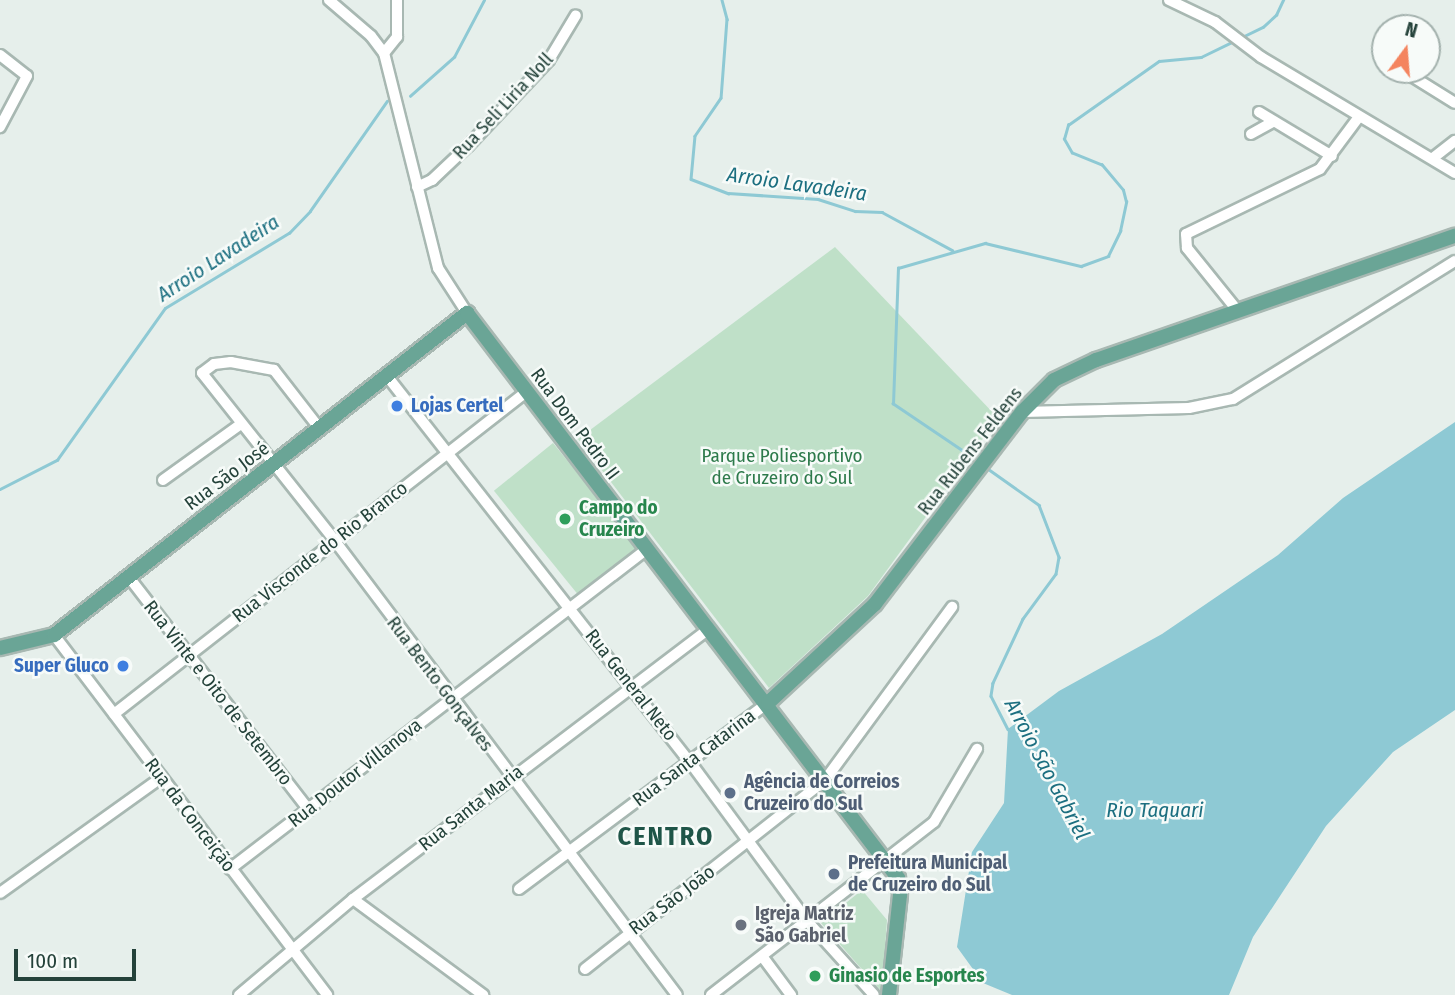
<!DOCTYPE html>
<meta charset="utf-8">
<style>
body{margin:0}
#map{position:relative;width:1455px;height:995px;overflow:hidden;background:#e6efeb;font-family:"Fira Sans Condensed",sans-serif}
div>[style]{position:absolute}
.green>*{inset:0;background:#bfe0c8;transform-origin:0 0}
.water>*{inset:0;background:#8ec9d4}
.stream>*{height:2.5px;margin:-1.25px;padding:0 1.25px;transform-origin:1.25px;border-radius:1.25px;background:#8ec9d4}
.roads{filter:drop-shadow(2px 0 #a8b8b2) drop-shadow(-2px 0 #a8b8b2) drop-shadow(0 2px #a8b8b2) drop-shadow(0 -2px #a8b8b2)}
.minor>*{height:10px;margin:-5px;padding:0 5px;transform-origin:5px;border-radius:5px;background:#fff}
.major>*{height:14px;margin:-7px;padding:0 7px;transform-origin:7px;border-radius:7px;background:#6aa596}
.dots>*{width:19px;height:19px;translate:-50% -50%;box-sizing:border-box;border:4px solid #f7fbf9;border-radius:50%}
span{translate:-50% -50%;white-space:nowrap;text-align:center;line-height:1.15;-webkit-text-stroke:5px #f7fbf9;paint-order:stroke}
.street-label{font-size:19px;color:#24423a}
.shop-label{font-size:19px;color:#366cbe;font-weight:700}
.left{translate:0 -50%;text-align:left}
.right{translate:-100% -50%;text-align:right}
.park-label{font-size:19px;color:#2d7a4b}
.leisure-label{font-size:19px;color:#27864d;font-weight:700}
.service-label{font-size:19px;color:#4e5e75;font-weight:700}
.worship-label{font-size:19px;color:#5b616d;font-weight:700}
.water-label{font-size:21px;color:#1c6f80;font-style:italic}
.district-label{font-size:26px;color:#1f5548;font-weight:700;letter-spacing:2px}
.north{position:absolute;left:1371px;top:14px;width:70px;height:70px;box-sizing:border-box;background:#f7fbf9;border:2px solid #a3b1ad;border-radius:50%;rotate:16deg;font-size:19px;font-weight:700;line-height:28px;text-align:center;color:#24423a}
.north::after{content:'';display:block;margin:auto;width:24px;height:32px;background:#f4845f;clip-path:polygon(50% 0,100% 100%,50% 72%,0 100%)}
.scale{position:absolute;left:14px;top:949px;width:122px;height:32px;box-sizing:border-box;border:4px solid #24423a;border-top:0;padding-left:9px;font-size:21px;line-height:24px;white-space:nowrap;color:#24423a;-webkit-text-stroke:5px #f7fbf9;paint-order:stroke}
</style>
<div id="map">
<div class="green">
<i style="clip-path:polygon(835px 247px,998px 418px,868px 596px,769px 688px,578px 439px)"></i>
<i style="left:553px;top:443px;width:135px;height:76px;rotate:51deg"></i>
<i style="clip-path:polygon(862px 890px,887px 920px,882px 992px,821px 923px)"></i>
</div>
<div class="water">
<i style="clip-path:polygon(1455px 422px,1455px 710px,1393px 752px,1326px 826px,1253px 937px,1229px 995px,1012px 995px,983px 983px,957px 947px,972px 852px,1004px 803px,1008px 729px,1059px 691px,1162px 634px,1278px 555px,1343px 498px)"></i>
</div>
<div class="stream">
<i style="left:722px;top:0;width:20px;rotate:75deg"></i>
<i style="left:727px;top:19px;width:79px;rotate:94.3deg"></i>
<i style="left:721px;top:98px;width:46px;rotate:124.4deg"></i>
<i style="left:695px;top:136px;width:43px;rotate:95.3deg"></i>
<i style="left:691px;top:179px;width:40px;rotate:21deg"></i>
<i style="left:728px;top:193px;width:90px;rotate:3.8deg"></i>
<i style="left:818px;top:199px;width:39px;rotate:18deg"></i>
<i style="left:855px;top:211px;width:27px;rotate:2deg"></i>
<i style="left:882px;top:212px;width:80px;rotate:28.5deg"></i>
<i style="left:1240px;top:38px;width:25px;rotate:-26deg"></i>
<i style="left:1263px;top:27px;width:18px;rotate:-43deg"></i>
<i style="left:1276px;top:15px;width:17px;rotate:-65deg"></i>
<i style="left:410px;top:96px;width:59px;rotate:-41.6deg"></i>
<i style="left:454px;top:57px;width:64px;rotate:-62.2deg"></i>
<i style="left:979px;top:462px;width:104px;rotate:-146deg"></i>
<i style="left:893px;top:404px;width:136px;rotate:-87.9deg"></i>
<i style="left:898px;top:268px;width:91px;rotate:-16deg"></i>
<i style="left:985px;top:243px;width:99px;rotate:13.5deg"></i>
<i style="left:1081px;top:266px;width:29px;rotate:-20deg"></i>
<i style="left:1108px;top:256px;width:28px;rotate:-64deg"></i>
<i style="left:1120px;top:231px;width:30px;rotate:-78deg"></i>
<i style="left:1126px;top:202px;width:12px;rotate:-104deg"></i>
<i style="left:1123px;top:190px;width:33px;rotate:-130deg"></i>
<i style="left:1102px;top:165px;width:32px;rotate:-158deg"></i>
<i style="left:1072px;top:153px;width:16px;rotate:-120deg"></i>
<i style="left:1064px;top:139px;width:15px;rotate:-74deg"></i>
<i style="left:1068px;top:125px;width:111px;rotate:-35.1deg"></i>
<i style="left:1159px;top:61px;width:42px;rotate:-5.4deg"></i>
<i style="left:1201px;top:57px;width:37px;rotate:-26deg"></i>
<i style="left:987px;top:468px;width:64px;rotate:35.4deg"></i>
<i style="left:1039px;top:505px;width:56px;rotate:69deg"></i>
<i style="left:1059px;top:557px;width:17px;rotate:100deg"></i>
<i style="left:1056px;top:574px;width:56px;rotate:126.3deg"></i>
<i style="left:1023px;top:619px;width:71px;rotate:115.1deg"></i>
<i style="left:993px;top:683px;width:13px;rotate:99deg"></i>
<i style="left:991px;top:696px;width:37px;rotate:63deg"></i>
<i style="left:0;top:489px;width:64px;rotate:-27deg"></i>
<i style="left:57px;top:460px;width:186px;rotate:-54.6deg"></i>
<i style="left:165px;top:308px;width:145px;rotate:-31.2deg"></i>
<i style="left:289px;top:233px;width:30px;rotate:-46deg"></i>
<i style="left:310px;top:211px;width:134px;rotate:-55deg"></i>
</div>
<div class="roads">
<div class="minor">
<i style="left:329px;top:0;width:55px;rotate:40.6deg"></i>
<i style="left:371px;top:36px;width:21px;rotate:53deg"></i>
<i style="left:384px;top:53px;width:222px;rotate:75.9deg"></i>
<i style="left:438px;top:268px;width:54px;rotate:57.2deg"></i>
<i style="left:1169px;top:0;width:51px;rotate:25.6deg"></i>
<i style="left:1215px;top:22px;width:58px;rotate:37.3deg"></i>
<i style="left:1261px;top:57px;width:226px;rotate:30.9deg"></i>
<i style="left:1394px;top:28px;width:2px;rotate:-63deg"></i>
<i style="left:384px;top:53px;width:21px;rotate:-51deg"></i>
<i style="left:397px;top:37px;width:37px;rotate:-90deg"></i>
<i style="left:0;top:55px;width:34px;rotate:38deg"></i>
<i style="left:27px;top:76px;width:58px;rotate:117.9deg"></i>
<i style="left:1402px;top:70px;width:62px;rotate:31.9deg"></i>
<i style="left:1259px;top:112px;width:85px;rotate:31.1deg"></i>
<i style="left:1251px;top:134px;width:25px;rotate:-29deg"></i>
<i style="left:1433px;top:158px;width:28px;rotate:-38deg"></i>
<i style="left:417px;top:187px;width:17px;rotate:-25deg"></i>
<i style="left:432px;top:180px;width:50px;rotate:-43.4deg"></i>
<i style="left:468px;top:146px;width:118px;rotate:-46.7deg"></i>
<i style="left:549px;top:60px;width:52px;rotate:-59deg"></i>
<i style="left:1237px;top:310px;width:80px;rotate:-128.9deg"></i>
<i style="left:1187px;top:248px;width:14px;rotate:-94deg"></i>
<i style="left:1186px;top:234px;width:149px;rotate:-25.9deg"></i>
<i style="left:1320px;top:169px;width:64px;rotate:-53.3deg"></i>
<i style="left:387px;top:376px;width:491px;rotate:51.9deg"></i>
<i style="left:690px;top:762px;width:199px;rotate:53.6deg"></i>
<i style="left:808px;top:922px;width:98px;rotate:47.9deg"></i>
<i style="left:1022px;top:412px;width:167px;rotate:-1.4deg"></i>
<i style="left:1189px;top:408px;width:45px;rotate:-11.6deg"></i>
<i style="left:1233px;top:399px;width:261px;rotate:-31.9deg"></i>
<i style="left:320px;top:429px;width:75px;rotate:-127.9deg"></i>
<i style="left:274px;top:370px;width:44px;rotate:-169.5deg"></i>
<i style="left:231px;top:362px;width:17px;rotate:173deg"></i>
<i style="left:214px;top:364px;width:15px;rotate:143deg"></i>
<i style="left:202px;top:373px;width:214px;rotate:51.6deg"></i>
<i style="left:335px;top:541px;width:568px;rotate:53.01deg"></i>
<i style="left:163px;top:480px;width:96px;rotate:-35.7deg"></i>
<i style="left:128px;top:576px;width:296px;rotate:52.3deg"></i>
<i style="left:54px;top:635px;width:452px;rotate:52.8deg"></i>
<i style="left:114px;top:714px;width:523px;rotate:-38.01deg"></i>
<i style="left:230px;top:869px;width:526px;rotate:-37.5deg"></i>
<i style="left:519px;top:889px;width:311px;rotate:-36.8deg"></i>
<i style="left:0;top:893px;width:199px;rotate:-35.6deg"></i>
<i style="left:353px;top:899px;width:162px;rotate:36.4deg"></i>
<i style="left:762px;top:956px;width:49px;rotate:53.4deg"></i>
<i style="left:585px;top:969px;width:305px;rotate:-38.2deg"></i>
<i style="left:825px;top:780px;width:215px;rotate:-53.7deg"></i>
<i style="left:239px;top:995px;width:149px;rotate:-40.1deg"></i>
<i style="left:353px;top:899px;width:447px;rotate:-37.2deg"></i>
<i style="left:711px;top:995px;width:282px;rotate:-37.8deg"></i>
<i style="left:934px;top:822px;width:85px;rotate:-59.5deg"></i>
</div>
<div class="major">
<i style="left:0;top:648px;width:56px;rotate:-13.5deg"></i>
<i style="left:54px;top:635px;width:524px;rotate:-37.94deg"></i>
<i style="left:467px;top:313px;width:711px;rotate:52.66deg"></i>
<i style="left:898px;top:878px;width:17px;rotate:83deg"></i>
<i style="left:900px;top:895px;width:101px;rotate:96.3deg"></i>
<i style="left:768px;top:703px;width:146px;rotate:-42.8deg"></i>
<i style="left:875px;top:604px;width:242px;rotate:-52.6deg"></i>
<i style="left:1022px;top:412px;width:45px;rotate:-45deg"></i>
<i style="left:1054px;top:380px;width:47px;rotate:-25.5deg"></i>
<i style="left:1096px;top:360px;width:380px;rotate:-19.1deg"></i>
</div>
</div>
<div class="dots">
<i style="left:397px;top:406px;background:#3f7fe0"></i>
<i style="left:565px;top:519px;background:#2e9e5b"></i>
<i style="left:123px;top:666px;background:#3f7fe0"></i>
<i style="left:730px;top:793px;background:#5c6f8a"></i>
<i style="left:834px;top:874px;background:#5c6f8a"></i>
<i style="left:741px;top:925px;background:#6b7280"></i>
<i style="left:815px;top:976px;background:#2e9e5b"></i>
</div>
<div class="street-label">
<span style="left:503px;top:106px;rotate:-47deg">Rua Seli Liria Noll</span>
<span style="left:575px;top:424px;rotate:53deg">Rua Dom Pedro II</span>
<span style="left:970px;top:451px;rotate:-52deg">Rua Rubens Feldens</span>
<span style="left:227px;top:476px;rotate:-37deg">Rua São José</span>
<span style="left:320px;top:552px;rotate:-38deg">Rua Visconde do Rio Branco</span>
<span style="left:440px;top:684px;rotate:53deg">Rua Bento Gonçalves</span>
<span style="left:631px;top:685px;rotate:52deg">Rua General Neto</span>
<span style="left:218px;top:693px;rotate:52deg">Rua Vinte e Oito de Setembro</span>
<span style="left:694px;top:758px;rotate:-37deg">Rua Santa Catarina</span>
<span style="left:355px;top:773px;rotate:-38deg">Rua Doutor Villanova</span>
<span style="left:471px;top:808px;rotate:-38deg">Rua Santa Maria</span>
<span style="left:190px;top:815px;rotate:53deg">Rua da Conceição</span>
<span style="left:672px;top:900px;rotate:-37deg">Rua São João</span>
</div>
<div class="shop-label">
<span class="left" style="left:411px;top:406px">Lojas Certel</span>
<span class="right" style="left:109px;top:666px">Super Gluco</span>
</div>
<div class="park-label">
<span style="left:782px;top:467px">Parque Poliesportivo<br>de Cruzeiro do Sul</span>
</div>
<div class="leisure-label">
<span class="left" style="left:579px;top:519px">Campo do<br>Cruzeiro</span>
<span class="left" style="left:829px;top:976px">Ginasio de Esportes</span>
</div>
<div class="service-label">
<span class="left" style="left:744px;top:793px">Agência de Correios<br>Cruzeiro do Sul</span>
<span class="left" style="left:848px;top:874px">Prefeitura Municipal<br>de Cruzeiro do Sul</span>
</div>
<div class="worship-label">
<span class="left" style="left:755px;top:925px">Igreja Matriz<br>São Gabriel</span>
</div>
<div class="water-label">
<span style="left:797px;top:184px;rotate:8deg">Arroio Lavadeira</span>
<span style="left:218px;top:258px;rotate:-33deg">Arroio Lavadeira</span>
<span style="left:1047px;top:769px;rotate:62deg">Arroio São Gabriel</span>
<span style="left:1155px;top:810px">Rio Taquari</span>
</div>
<div class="district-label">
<span style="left:666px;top:837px">CENTRO</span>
</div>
<div class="north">N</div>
<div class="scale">100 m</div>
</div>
